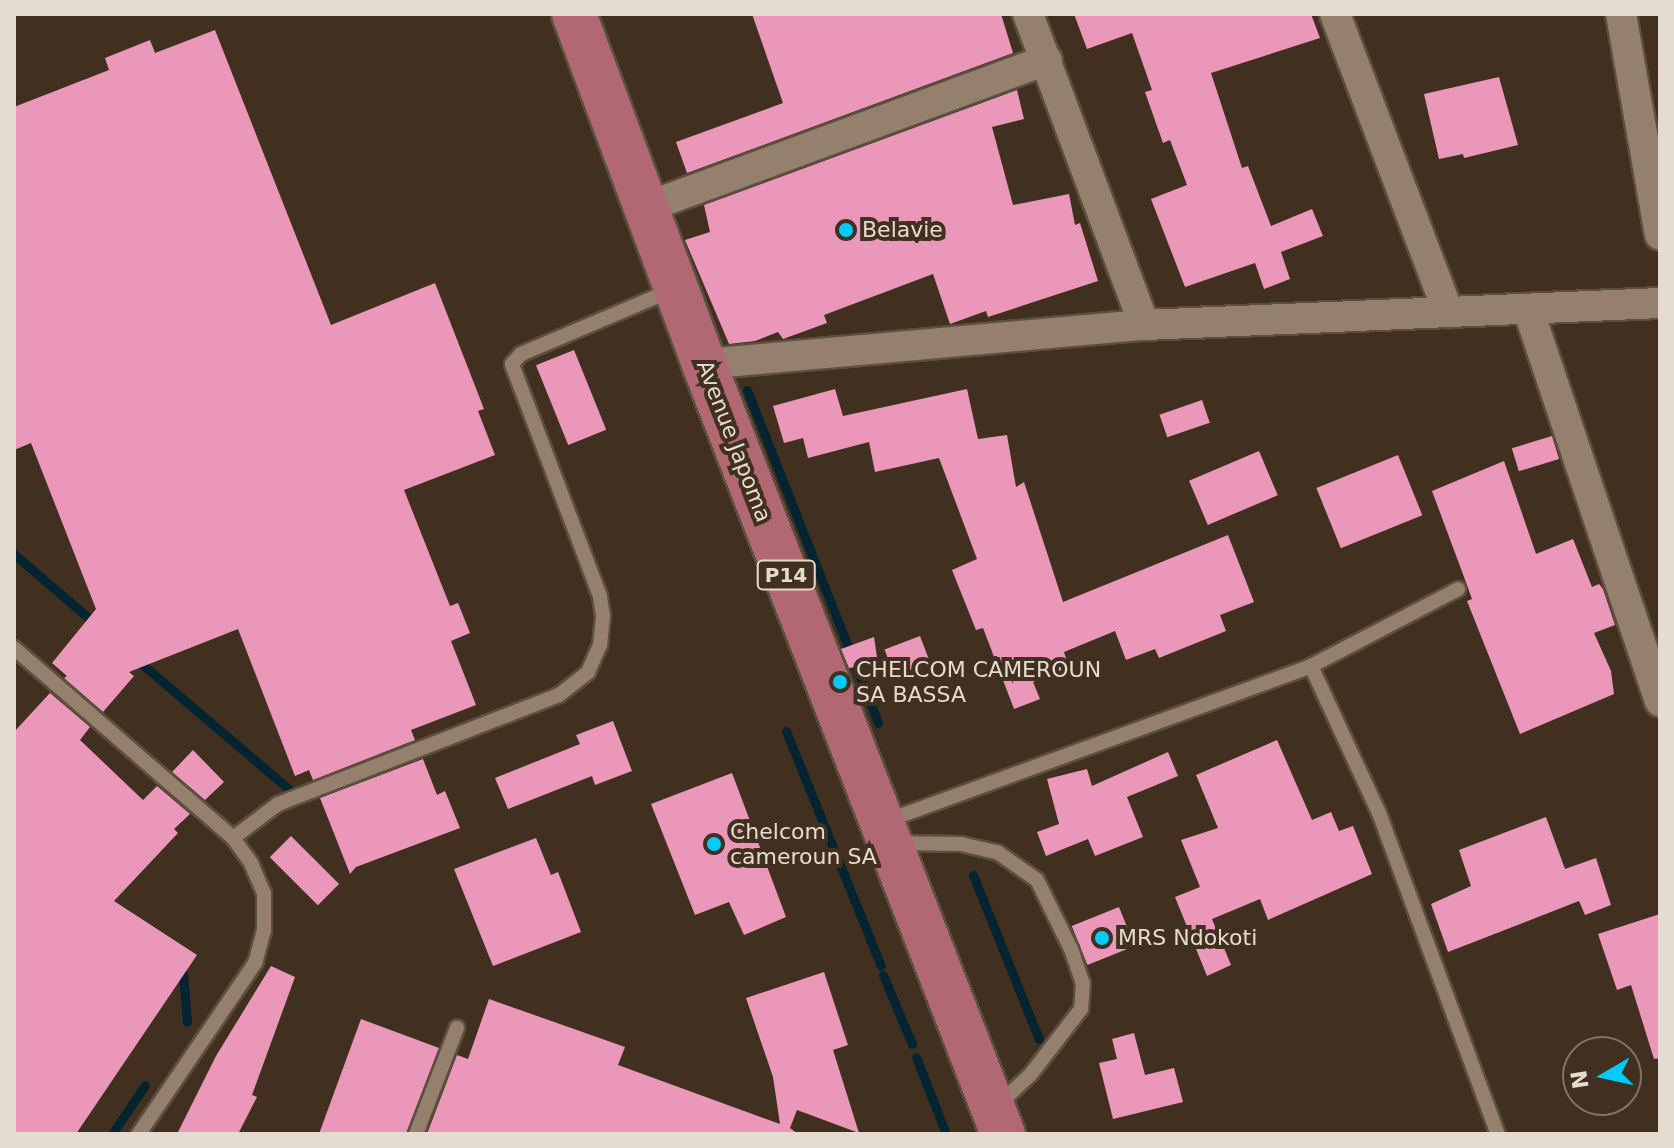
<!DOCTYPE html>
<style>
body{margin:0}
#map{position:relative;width:1674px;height:1148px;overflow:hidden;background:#41301f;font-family:"DejaVu Sans",sans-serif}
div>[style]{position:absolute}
.stream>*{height:9px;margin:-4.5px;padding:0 4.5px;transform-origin:4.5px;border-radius:4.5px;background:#032430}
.building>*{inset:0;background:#eb97ba;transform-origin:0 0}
.roads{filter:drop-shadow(2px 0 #5c4f40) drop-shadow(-2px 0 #5c4f40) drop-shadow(0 2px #5c4f40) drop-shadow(0 -2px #5c4f40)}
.service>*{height:14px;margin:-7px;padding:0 7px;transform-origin:7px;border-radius:7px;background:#94806d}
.minor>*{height:30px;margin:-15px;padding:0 15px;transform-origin:15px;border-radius:15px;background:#94806d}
.primary>*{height:44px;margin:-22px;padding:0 22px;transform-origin:22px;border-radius:22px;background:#b16873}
.dots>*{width:22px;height:22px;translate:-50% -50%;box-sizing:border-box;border:4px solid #41301f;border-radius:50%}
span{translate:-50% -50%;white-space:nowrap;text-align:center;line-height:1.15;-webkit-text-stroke:8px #41301f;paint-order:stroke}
.shield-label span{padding:2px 6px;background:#41301f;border:2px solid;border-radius:6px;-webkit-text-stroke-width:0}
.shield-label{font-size:20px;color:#e6dbd1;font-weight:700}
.poi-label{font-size:22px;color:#e6dbd1}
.left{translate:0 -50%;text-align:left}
.street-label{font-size:22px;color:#e6dbd1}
.frame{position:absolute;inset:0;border:16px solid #e6dbd1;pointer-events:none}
.north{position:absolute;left:1562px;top:1036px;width:80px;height:80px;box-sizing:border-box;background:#41301f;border:2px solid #837466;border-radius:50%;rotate:261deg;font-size:22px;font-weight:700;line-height:32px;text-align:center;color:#e6dbd1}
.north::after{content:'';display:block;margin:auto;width:28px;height:36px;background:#03cbf9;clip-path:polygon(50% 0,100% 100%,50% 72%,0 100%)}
</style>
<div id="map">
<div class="stream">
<i style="left:747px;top:390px;width:358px;rotate:68.5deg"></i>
<i style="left:14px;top:554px;width:111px;rotate:40.6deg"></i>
<i style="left:136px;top:659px;width:213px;rotate:40.4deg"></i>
<i style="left:786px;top:731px;width:253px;rotate:68deg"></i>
<i style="left:973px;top:875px;width:177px;rotate:68.1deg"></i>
<i style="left:183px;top:974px;width:48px;rotate:85.2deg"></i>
<i style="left:883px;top:975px;width:75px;rotate:67.2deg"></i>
<i style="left:916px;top:1057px;width:83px;rotate:68.7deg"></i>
<i style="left:112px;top:1134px;width:59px;rotate:-56deg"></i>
</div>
<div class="building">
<i style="clip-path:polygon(752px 14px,1001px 14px,1013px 53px,687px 173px,676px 142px,783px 103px)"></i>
<i style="clip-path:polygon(1074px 14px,1311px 14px,1320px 38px,1211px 73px,1242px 168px,1248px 166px,1271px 226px,1312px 209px,1323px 236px,1281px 252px,1290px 279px,1264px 289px,1255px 263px,1185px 287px,1151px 199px,1187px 185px,1170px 140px,1163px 143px,1145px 92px,1152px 90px,1132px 33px,1087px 49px)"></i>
<i style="clip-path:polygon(215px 30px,331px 325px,435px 283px,484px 409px,478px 411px,495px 455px,404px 490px,450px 606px,458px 603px,470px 633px,451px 641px,476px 705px,411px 730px,415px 740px,313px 780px,309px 770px,295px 776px,238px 629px,129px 672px,134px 676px,103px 712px,64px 678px,67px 676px,52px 663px,96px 609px,31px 443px,14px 450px,14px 107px,109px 70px,105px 58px,150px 40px,155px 53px)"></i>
<i style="clip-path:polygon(1499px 77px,1518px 145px,1464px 158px,1463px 154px,1439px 159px,1424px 94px)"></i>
<i style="clip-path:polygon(1017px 90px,1024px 119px,992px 127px,1013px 205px,1069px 194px,1075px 225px,1080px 223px,1098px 281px,988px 317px,986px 311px,950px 324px,933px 274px,824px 315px,827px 323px,783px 339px,778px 332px,755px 341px,729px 344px,685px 240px,710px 232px,704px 205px)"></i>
<i style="left:574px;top:350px;width:86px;height:41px;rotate:68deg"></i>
<i style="clip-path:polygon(835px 389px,843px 416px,967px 389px,978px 439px,1007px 435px,1016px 487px,1024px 482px,1063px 602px,1228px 535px,1254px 602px,1220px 615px,1226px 631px,1159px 658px,1155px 649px,1126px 660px,1115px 631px,1064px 652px,1069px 667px,1033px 682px,1040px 699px,1014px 709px,983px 628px,976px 630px,952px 570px,977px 559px,939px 458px,875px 472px,869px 442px,808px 458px,803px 438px,784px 443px,773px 406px)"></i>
<i style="left:1202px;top:400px;width:24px;height:45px;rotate:71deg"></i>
<i style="left:1552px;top:436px;width:24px;height:42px;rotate:73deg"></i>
<i style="left:1259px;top:451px;width:48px;height:76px;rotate:67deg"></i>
<i style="left:1398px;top:455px;width:65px;height:88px;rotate:68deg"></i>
<i style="clip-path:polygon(1504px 461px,1536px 554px,1573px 539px,1592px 587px,1599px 584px,1603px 589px,1615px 625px,1594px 633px,1611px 671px,1614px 694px,1520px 734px,1467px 601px,1472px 599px,1467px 585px,1432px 491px)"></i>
<i style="left:920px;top:636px;width:28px;height:38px;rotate:69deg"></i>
<i style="clip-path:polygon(874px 637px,878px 664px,849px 668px,841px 649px)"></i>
<i style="clip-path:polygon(50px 693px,90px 727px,80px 740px,143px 800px,157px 786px,190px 814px,174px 829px,178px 833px,114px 901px,197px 955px,76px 1134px,14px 1134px,14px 732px)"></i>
<i style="clip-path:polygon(613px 721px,632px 771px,595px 785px,592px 776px,508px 809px,495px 778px,580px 744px,576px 735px)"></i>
<i style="clip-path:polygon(1277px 740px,1312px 820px,1331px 812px,1339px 831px,1353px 826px,1372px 874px,1268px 920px,1260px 899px,1212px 919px,1231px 965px,1207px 976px,1175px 897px,1200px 887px,1181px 840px,1218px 828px,1196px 775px)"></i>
<i style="clip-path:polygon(193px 750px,224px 782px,205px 800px,172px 772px)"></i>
<i style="clip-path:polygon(1168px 752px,1178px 776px,1127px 797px,1143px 837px,1095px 856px,1088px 839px,1046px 856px,1037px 832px,1059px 824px,1047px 779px,1087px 769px,1092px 786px)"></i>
<i style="clip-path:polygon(423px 759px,437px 795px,445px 791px,460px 828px,356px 867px,350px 874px,320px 798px)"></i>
<i style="clip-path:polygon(732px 773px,786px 917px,744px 935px,729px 902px,695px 915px,651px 804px)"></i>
<i style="clip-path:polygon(1546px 817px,1565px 869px,1596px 858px,1611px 905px,1585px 915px,1579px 901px,1448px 952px,1431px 904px,1471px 886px,1459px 850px)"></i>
<i style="left:291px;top:836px;width:68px;height:30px;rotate:45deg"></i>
<i style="clip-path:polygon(536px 838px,551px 875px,558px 872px,581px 932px,493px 966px,454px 869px)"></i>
<i style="left:1119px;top:907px;width:42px;height:51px;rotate:68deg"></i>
<i style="clip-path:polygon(1660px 914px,1660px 1058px,1654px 1059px,1631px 985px,1617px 990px,1598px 934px)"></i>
<i style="clip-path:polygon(271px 966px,295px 977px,252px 1095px,257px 1097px,238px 1134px,177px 1134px,216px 1056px)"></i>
<i style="clip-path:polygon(824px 972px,848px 1045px,833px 1050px,859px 1133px,797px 1110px,790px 1128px,798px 1134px,427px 1134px,457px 1055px,468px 1059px,489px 999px,625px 1047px,618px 1065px,780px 1124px,773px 1077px,746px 998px)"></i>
<i style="clip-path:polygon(361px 1019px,439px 1048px,406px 1134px,319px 1134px)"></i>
<i style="clip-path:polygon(1134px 1033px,1145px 1075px,1174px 1068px,1183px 1102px,1113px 1119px,1099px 1063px,1117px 1059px,1112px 1039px)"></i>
</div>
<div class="roads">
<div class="service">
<i style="left:14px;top:648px;width:290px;rotate:40.9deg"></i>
<i style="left:233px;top:838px;width:31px;rotate:54deg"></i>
<i style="left:251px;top:863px;width:33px;rotate:67deg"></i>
<i style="left:264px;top:893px;width:37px;rotate:90deg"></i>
<i style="left:264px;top:930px;width:34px;rotate:105deg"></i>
<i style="left:255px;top:963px;width:207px;rotate:124.2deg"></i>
<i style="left:1311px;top:666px;width:162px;rotate:65.2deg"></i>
<i style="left:1379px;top:813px;width:342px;rotate:69.7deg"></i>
<i style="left:886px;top:821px;width:452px;rotate:-20deg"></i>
<i style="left:1311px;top:666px;width:166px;rotate:-27.6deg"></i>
<i style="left:233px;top:838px;width:56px;rotate:-37.1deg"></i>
<i style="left:278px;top:804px;width:301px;rotate:-21.2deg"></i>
<i style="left:559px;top:695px;width:37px;rotate:-38deg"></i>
<i style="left:588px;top:672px;width:30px;rotate:-66deg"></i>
<i style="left:600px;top:645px;width:29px;rotate:-84deg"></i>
<i style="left:603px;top:616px;width:20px;rotate:-99deg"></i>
<i style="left:600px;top:596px;width:248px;rotate:-110.8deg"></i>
<i style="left:512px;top:364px;width:13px;rotate:-48deg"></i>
<i style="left:521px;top:354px;width:164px;rotate:-23deg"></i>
<i style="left:896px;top:843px;width:65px;rotate:0.9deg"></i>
<i style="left:961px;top:844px;width:37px;rotate:13deg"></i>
<i style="left:997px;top:852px;width:49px;rotate:35deg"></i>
<i style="left:1037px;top:880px;width:77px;rotate:63.8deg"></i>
<i style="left:1071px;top:949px;width:36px;rotate:71deg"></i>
<i style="left:1083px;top:983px;width:26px;rotate:94deg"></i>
<i style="left:1081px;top:1009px;width:82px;rotate:127.6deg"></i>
<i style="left:1031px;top:1074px;width:44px;rotate:136.8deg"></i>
<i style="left:416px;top:1134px;width:114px;rotate:-68.9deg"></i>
</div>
<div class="minor">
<i style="left:1028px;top:14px;width:332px;rotate:69.5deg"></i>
<i style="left:1335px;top:14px;width:319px;rotate:69.2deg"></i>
<i style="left:1621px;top:14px;width:224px;rotate:80deg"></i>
<i style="left:647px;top:207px;width:426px;rotate:-20.2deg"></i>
<i style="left:1528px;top:309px;width:414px;rotate:71.4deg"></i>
<i style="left:704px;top:364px;width:442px;rotate:-5.1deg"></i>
<i style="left:1144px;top:325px;width:516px;rotate:-2.44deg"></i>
</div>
<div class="primary">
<i style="left:574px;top:14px;width:373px;rotate:69.6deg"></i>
<i style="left:704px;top:364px;width:826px;rotate:68.78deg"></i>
</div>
</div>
<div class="dots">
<i style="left:846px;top:230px;background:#03cbf9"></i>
<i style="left:840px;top:682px;background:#03cbf9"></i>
<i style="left:714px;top:844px;background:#03cbf9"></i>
<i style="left:1102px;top:938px;background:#03cbf9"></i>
</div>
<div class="shield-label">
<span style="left:786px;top:575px">P14</span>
</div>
<div class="poi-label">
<span class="left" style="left:862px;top:230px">Belavie</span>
<span class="left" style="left:856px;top:682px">CHELCOM CAMEROUN<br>SA BASSA</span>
<span class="left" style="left:730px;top:844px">Chelcom<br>cameroun SA</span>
<span class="left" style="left:1118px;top:938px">MRS Ndokoti</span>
</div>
<div class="street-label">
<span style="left:734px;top:441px;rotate:69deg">Avenue Japoma</span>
</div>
<div class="frame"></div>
<div class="north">N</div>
</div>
